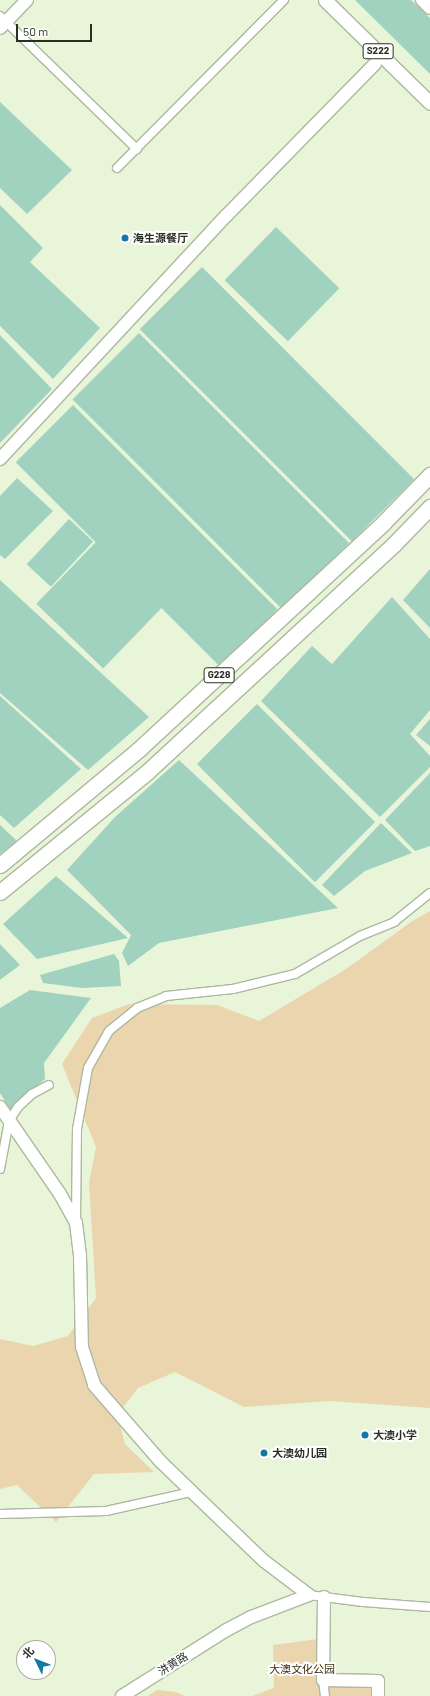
<!DOCTYPE html>
<meta charset="utf-8">
<style>
body{margin:0}
#map{position:relative;width:430px;height:1696px;overflow:hidden;background:#e9f5d8;font-family:Barlow,"Noto Sans SC",sans-serif}
div>[style]{position:absolute}
.green>*{inset:0;background:#ead5ae}
.water>*{inset:0;background:#a0d2bf;transform-origin:0 0}
.roads{filter:drop-shadow(1px 0 #adb99e) drop-shadow(-1px 0 #adb99e) drop-shadow(0 1px #adb99e) drop-shadow(0 -1px #adb99e)}
.street>*{height:8px;margin:-4px;padding:0 4px;transform-origin:4px;border-radius:4px;background:#fff}
.secondary>*{height:12px;margin:-6px;padding:0 6px;transform-origin:6px;border-radius:6px;background:#fff}
.primary>*{height:13px;margin:-6.5px;padding:0 6.5px;transform-origin:6.5px;border-radius:6.5px;background:#fff}
.highway>*{height:15px;margin:-7.5px;padding:0 7.5px;transform-origin:7.5px;border-radius:7.5px;background:#fff}
.dots>*{width:11px;height:11px;translate:-50% -50%;box-sizing:border-box;border:2px solid #fff;border-radius:50%}
span{translate:-50% -50%;white-space:nowrap;text-align:center;line-height:1.15;-webkit-text-stroke:4px #fff;paint-order:stroke}
.shield-label span{padding:1px 3px;background:#fff;border:1px solid;border-radius:3px;-webkit-text-stroke-width:0}
.shield-label{font-size:10px;color:#2a2f24;font-weight:700}
.poi-label{font-size:11px;color:#2a2f24;font-weight:700}
.left{translate:0 -50%;text-align:left}
.street-label{font-size:11px;color:#2a2f24}
.park-label{font-size:11px;color:#413211}
.north{position:absolute;left:16px;top:1640px;width:40px;height:40px;box-sizing:border-box;background:#fff;border:1px solid #aaaca7;border-radius:50%;rotate:313deg;font-size:11px;font-weight:700;line-height:16px;text-align:center;color:#2a2f24}
.north::after{content:'';display:block;margin:auto;width:14px;height:18px;background:#1478a4;clip-path:polygon(50% 0,100% 100%,50% 72%,0 100%)}
.scale{position:absolute;left:16px;top:24px;width:76px;height:18px;box-sizing:border-box;border:2px solid #2a2f24;border-top:0;padding-left:5px;font-size:12px;line-height:14px;white-space:nowrap;color:#2a2f24;-webkit-text-stroke:3px #fff;paint-order:stroke}
</style>
<div id="map">
<div class="green">
<i style="clip-path:polygon(430px 911px,430px 1408px,329px 1401px,244px 1407px,175px 1372px,138px 1388px,117px 1415px,125px 1444px,154px 1472px,94px 1474px,56px 1522px,17px 1485px,0 1489px,0 1339px,33px 1346px,68px 1336px,96px 1298px,89px 1183px,96px 1147px,62px 1064px,92px 1018px,129px 1004px,217px 1005px,259px 1021px,346px 969px,411px 922px)"></i>
<i style="clip-path:polygon(326px 1638px,330px 1677px,380px 1679px,381px 1696px,252px 1696px,274px 1688px,273px 1645px)"></i>
<i style="clip-path:polygon(157px 1690px,176px 1692px,185px 1696px,148px 1696px)"></i>
</div>
<div class="water">
<i style="clip-path:polygon(355px 0,411px 0,430px 18px,430px 74px)"></i>
<i style="clip-path:polygon(0 102px,72px 170px,27px 214px,0 188px)"></i>
<i style="clip-path:polygon(0 205px,43px 248px,30px 262px,100px 328px,53px 379px,0 326px)"></i>
<i style="left:276px;top:227px;width:88px;height:74px;rotate:44deg"></i>
<i style="left:202px;top:267px;width:300px;height:88px;rotate:45deg"></i>
<i style="left:139px;top:333px;width:297px;height:94px;rotate:45deg"></i>
<i style="clip-path:polygon(0 335px,52px 389px,0 443px)"></i>
<i style="left:73px;top:405px;width:289px;height:81px;rotate:45deg"></i>
<i style="clip-path:polygon(17px 478px,53px 511px,5px 559px,0 555px,0 496px)"></i>
<i style="left:69px;top:519px;width:33px;height:62px;rotate:43deg"></i>
<i style="left:96px;top:542px;width:93px;height:86px;rotate:44deg"></i>
<i style="clip-path:polygon(430px 569px,430px 628px,403px 600px)"></i>
<i style="clip-path:polygon(0 580px,149px 717px,88px 770px,0 693px)"></i>
<i style="clip-path:polygon(392px 597px,430px 639px,430px 710px,410px 734px,430px 756px,430px 767px,380px 817px,261px 701px,312px 646px,332px 664px)"></i>
<i style="clip-path:polygon(0 696px,81px 769px,14px 828px,0 815px)"></i>
<i style="left:257px;top:704px;width:167px;height:85px;rotate:45deg"></i>
<i style="clip-path:polygon(430px 719px,430px 746px,416px 735px)"></i>
<i style="clip-path:polygon(179px 760px,338px 908px,159px 943px,128px 966px,122px 953px,131px 935px,67px 870px,115px 817px)"></i>
<i style="clip-path:polygon(430px 773px,430px 846px,415px 851px,385px 820px)"></i>
<i style="clip-path:polygon(381px 823px,412px 853px,365px 871px,334px 896px,322px 885px)"></i>
<i style="clip-path:polygon(0 825px,17px 841px,0 854px)"></i>
<i style="clip-path:polygon(56px 876px,128px 938px,37px 959px,3px 924px)"></i>
<i style="clip-path:polygon(0 944px,20px 965px,0 980px)"></i>
<i style="clip-path:polygon(114px 954px,119px 961px,121px 986px,82px 988px,43px 983px,40px 975px)"></i>
<i style="clip-path:polygon(30px 990px,91px 998px,44px 1063px,45px 1079px,10px 1109px,0 1093px,0 1008px)"></i>
</div>
<div class="roads">
<div class="street">
<i style="left:0;top:16px;width:191px;rotate:44.2deg"></i>
<i style="left:117px;top:168px;width:237px;rotate:-45.2deg"></i>
<i style="left:0;top:1169px;width:49px;rotate:-79.4deg"></i>
<i style="left:9px;top:1121px;width:17px;rotate:-57deg"></i>
<i style="left:18px;top:1107px;width:19px;rotate:-43deg"></i>
<i style="left:32px;top:1094px;width:19px;rotate:-28deg"></i>
<i style="left:76px;top:1222px;width:93px;rotate:-89.4deg"></i>
<i style="left:77px;top:1129px;width:62px;rotate:-79.8deg"></i>
<i style="left:88px;top:1068px;width:43px;rotate:-60.4deg"></i>
<i style="left:109px;top:1031px;width:36px;rotate:-39deg"></i>
<i style="left:137px;top:1008px;width:31px;rotate:-22deg"></i>
<i style="left:166px;top:996px;width:67px;rotate:-6deg"></i>
<i style="left:233px;top:989px;width:64px;rotate:-13.6deg"></i>
<i style="left:295px;top:974px;width:75px;rotate:-30.3deg"></i>
<i style="left:360px;top:936px;width:37px;rotate:-22deg"></i>
<i style="left:394px;top:922px;width:46px;rotate:-38.9deg"></i>
<i style="left:0;top:1514px;width:106px;rotate:-1.6deg"></i>
<i style="left:106px;top:1511px;width:88px;rotate:-12.5deg"></i>
<i style="left:309px;top:1595px;width:54px;rotate:7.4deg"></i>
<i style="left:363px;top:1602px;width:67px;rotate:4.3deg"></i>
<i style="left:323px;top:1680px;width:16px;rotate:83deg"></i>
</div>
<div class="secondary">
<i style="left:422px;top:0;width:11px;rotate:45deg"></i>
<i style="left:0;top:28px;width:39px;rotate:-46deg"></i>
<i style="left:0;top:459px;width:332px;rotate:-47.1deg"></i>
<i style="left:226px;top:216px;width:213px;rotate:-45.6deg"></i>
<i style="left:0;top:1107px;width:106px;rotate:55.4deg"></i>
<i style="left:60px;top:1194px;width:33px;rotate:61deg"></i>
<i style="left:76px;top:1223px;width:32px;rotate:83deg"></i>
<i style="left:80px;top:1255px;width:92px;rotate:88.8deg"></i>
<i style="left:82px;top:1347px;width:40px;rotate:72deg"></i>
<i style="left:94px;top:1385px;width:101px;rotate:49deg"></i>
<i style="left:160px;top:1461px;width:45px;rotate:44.1deg"></i>
<i style="left:192px;top:1492px;width:100px;rotate:43.8deg"></i>
<i style="left:264px;top:1561px;width:56px;rotate:37.1deg"></i>
<i style="left:309px;top:1595px;width:62px;rotate:159.2deg"></i>
<i style="left:251px;top:1617px;width:30px;rotate:152deg"></i>
<i style="left:225px;top:1631px;width:122px;rotate:147.7deg"></i>
<i style="left:324px;top:1597px;width:83px;rotate:90.7deg"></i>
<i style="left:323px;top:1680px;width:55px;rotate:1deg"></i>
<i style="left:378px;top:1681px;width:15px;rotate:90deg"></i>
</div>
<div class="primary">
<i style="left:325px;top:0;width:147px;rotate:44.4deg"></i>
</div>
<div class="highway">
<i style="left:0;top:865px;width:180px;rotate:-39.8deg"></i>
<i style="left:138px;top:750px;width:335px;rotate:-42.8deg"></i>
<i style="left:384px;top:522px;width:66px;rotate:-45.6deg"></i>
<i style="left:0;top:892px;width:190px;rotate:-39.2deg"></i>
<i style="left:147px;top:772px;width:336px;rotate:-42.7deg"></i>
<i style="left:394px;top:544px;width:52px;rotate:-45.8deg"></i>
</div>
</div>
<div class="dots">
<i style="left:125px;top:238px;background:#1478a4"></i>
<i style="left:365px;top:1435px;background:#1478a4"></i>
<i style="left:264px;top:1453px;background:#1478a4"></i>
</div>
<div class="shield-label">
<span style="left:378px;top:51px">S222</span>
<span style="left:219px;top:675px">G228</span>
</div>
<div class="poi-label">
<span class="left" style="left:133px;top:238px">海生源餐厅</span>
<span class="left" style="left:373px;top:1435px">大澳小学</span>
<span class="left" style="left:272px;top:1453px">大澳幼儿园</span>
</div>
<div class="street-label">
<span style="left:173px;top:1664px;rotate:-32deg">汫黄路</span>
</div>
<div class="park-label">
<span style="left:302px;top:1669px">大澳文化公园</span>
</div>
<div class="north">北</div>
<div class="scale">50 m</div>
</div>
